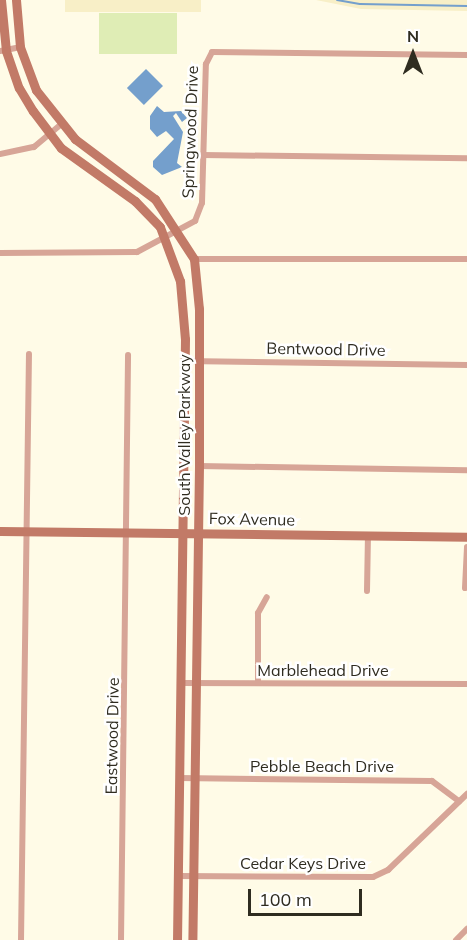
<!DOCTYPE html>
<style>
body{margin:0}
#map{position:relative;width:467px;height:940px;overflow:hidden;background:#fffbe7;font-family:Mulish,sans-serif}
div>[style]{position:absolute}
.built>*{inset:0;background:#f8efc7;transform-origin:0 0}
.green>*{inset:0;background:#dfedb5;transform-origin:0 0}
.water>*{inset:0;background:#749fcc;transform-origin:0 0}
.stream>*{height:2px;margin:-1px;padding:0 1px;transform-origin:1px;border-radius:1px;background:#749fcc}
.street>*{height:6px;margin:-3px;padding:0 3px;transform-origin:3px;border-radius:3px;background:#d7a597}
.secondary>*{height:9px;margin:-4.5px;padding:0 4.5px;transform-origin:4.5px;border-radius:4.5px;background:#c27a67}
span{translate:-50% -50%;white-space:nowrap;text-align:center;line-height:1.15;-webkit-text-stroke:5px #fff;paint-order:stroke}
.street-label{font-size:16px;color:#2f2c20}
.north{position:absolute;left:383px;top:24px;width:60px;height:60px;-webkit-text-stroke:4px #fff;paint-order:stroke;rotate:0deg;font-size:16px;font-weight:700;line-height:24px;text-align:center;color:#2f2c20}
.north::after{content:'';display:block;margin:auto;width:21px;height:27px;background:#2f2c20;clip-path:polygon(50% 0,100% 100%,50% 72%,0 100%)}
.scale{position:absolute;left:248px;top:889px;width:114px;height:27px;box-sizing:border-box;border:3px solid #2f2c20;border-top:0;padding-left:8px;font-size:18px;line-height:21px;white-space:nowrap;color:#2f2c20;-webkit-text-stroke:4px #fff;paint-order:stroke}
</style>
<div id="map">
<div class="built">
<i style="left:65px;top:0;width:136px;height:12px"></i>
<i style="clip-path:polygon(316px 0,467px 0,467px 11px,361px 9px)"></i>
</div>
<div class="green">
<i style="left:99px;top:13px;width:78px;height:41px"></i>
</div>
<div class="water">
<i style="left:146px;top:69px;width:24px;height:27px;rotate:45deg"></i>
<i style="clip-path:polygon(157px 106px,164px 112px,181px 111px,187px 118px,182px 122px,176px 113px,173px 116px,183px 132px,177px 163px,182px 167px,162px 175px,153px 167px,153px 161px,174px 139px,166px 131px,157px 137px,150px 129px,150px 116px)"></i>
</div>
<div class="stream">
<i style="left:337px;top:0;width:23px;rotate:10deg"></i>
<i style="left:360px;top:4px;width:107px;rotate:1.1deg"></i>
</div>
<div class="street">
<i style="left:0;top:51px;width:20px;rotate:-11deg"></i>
<i style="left:0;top:154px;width:35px;rotate:-12deg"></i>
<i style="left:34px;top:147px;width:35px;rotate:-40deg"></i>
<i style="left:203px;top:155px;width:264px;rotate:0.7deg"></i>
<i style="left:0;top:253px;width:137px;rotate:-0.4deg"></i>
<i style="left:137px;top:252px;width:66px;rotate:-28.1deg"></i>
<i style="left:195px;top:221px;width:19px;rotate:-69deg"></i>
<i style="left:202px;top:203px;width:139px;rotate:-88.4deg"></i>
<i style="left:206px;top:64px;width:13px;rotate:-63deg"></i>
<i style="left:212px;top:52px;width:255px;rotate:0.7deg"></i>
<i style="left:194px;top:259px;width:273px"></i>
<i style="left:185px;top:361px;width:282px;rotate:0.8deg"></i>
<i style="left:199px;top:466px;width:268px;rotate:0.9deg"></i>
<i style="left:465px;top:588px;width:41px;rotate:-87.2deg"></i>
<i style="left:367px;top:591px;width:55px;rotate:-89deg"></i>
<i style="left:180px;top:683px;width:287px;rotate:0.2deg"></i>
<i style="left:258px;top:683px;width:70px;rotate:-90deg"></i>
<i style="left:258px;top:613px;width:18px;rotate:-61deg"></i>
<i style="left:179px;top:778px;width:253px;rotate:0.7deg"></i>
<i style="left:432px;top:781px;width:34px;rotate:37deg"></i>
<i style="left:178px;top:876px;width:195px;rotate:0.3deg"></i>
<i style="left:373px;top:877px;width:17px;rotate:-25deg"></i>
<i style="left:388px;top:870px;width:110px;rotate:-43.9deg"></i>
<i style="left:21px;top:940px;width:586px;rotate:-89.22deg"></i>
<i style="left:121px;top:940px;width:585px;rotate:-89.31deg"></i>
<i style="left:456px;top:940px;width:16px;rotate:-45deg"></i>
</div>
<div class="secondary">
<i style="left:1px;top:0;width:51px;rotate:84.4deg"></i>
<i style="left:6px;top:51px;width:39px;rotate:71deg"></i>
<i style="left:19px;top:88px;width:27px;rotate:59deg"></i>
<i style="left:33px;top:111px;width:46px;rotate:52.9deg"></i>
<i style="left:61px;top:148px;width:91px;rotate:35.6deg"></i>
<i style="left:135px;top:201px;width:36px;rotate:46deg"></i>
<i style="left:160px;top:227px;width:58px;rotate:69.7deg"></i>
<i style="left:180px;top:281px;width:58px;rotate:85.1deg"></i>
<i style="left:185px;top:339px;width:601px;rotate:90.76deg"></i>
<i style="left:16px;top:0;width:47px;rotate:85.1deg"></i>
<i style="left:20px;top:47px;width:46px;rotate:69.6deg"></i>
<i style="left:36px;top:90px;width:63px;rotate:51.5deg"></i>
<i style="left:75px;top:139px;width:100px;rotate:36.9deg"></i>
<i style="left:155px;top:199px;width:72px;rotate:57deg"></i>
<i style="left:194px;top:259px;width:50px;rotate:84.3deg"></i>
<i style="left:199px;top:309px;width:157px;rotate:90deg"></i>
<i style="left:199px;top:466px;width:474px;rotate:90.8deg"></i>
<i style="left:0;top:531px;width:467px;rotate:0.7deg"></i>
</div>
<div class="street-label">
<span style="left:190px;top:132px;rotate:-88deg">Springwood Drive</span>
<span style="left:326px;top:349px;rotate:1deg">Bentwood Drive</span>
<span style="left:184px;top:435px;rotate:-90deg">South Valley Parkway</span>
<span style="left:252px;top:519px;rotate:1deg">Fox Avenue</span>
<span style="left:323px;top:670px">Marblehead Drive</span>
<span style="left:112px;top:736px;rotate:-89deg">Eastwood Drive</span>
<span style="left:322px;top:766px">Pebble Beach Drive</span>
<span style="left:303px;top:863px">Cedar Keys Drive</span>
</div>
<div class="north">N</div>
<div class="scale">100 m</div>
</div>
